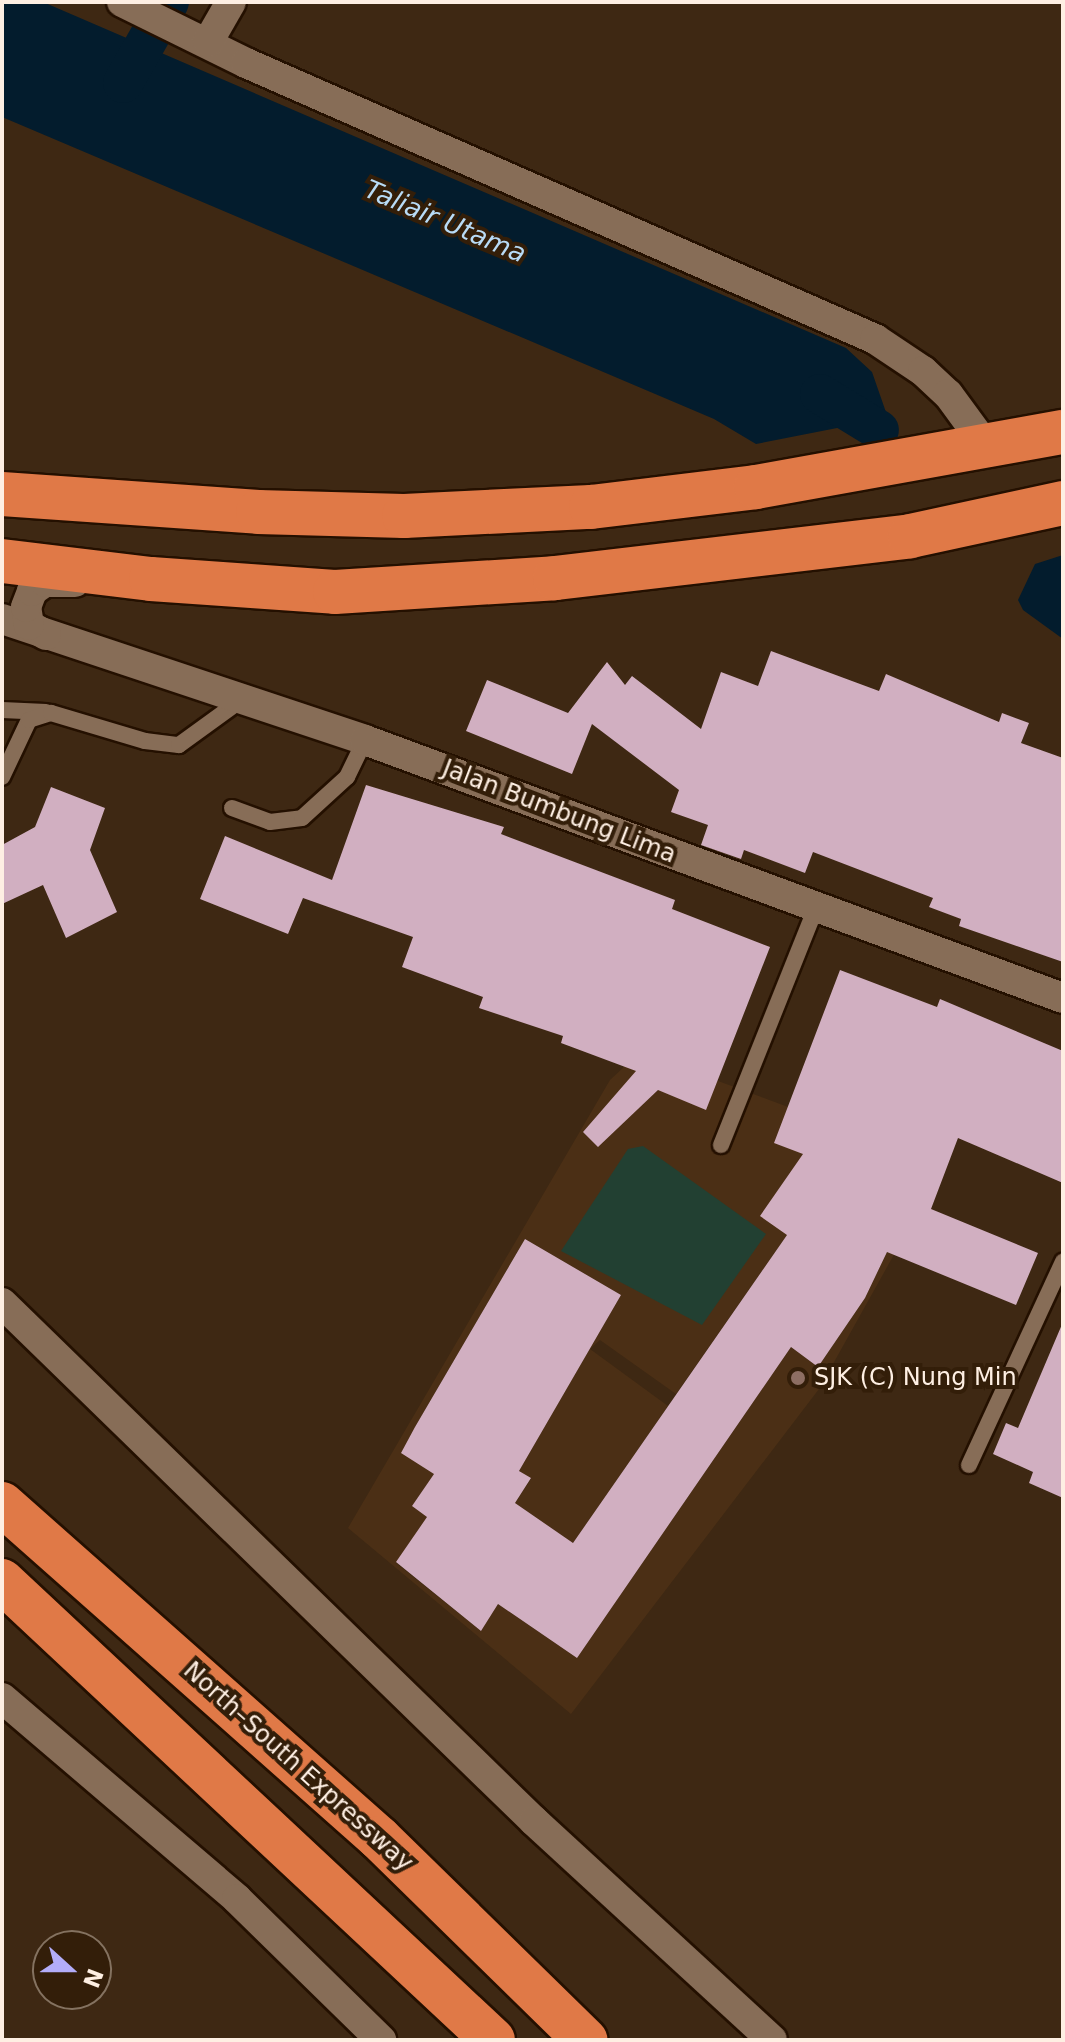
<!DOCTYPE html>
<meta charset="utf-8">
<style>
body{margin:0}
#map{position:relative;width:1065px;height:2042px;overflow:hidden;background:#3e2813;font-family:"DejaVu Sans",sans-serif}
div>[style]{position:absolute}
.built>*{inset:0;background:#4b2f15}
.green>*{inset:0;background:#224032}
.water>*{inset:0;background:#031c2d}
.canal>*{height:40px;margin:-20px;padding:0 20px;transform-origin:20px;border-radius:20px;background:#031c2d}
.building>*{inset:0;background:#d1afc1}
.roads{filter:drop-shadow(2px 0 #241000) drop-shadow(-2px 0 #241000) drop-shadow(0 2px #241000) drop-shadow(0 -2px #241000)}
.lane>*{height:16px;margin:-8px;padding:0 8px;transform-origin:8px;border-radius:8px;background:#876d57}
.street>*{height:30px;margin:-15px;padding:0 15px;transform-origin:15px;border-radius:15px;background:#876d57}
.highway>*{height:44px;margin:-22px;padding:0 22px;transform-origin:22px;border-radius:22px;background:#e07947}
.dots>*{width:22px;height:22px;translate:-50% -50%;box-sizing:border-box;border:4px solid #331e09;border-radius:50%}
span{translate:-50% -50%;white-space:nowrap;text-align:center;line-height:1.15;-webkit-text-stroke:8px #331e09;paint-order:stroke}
.street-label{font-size:24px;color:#feefe3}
.poi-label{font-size:24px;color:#feefe3}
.left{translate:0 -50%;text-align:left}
.water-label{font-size:26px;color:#b8dbf6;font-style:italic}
.frame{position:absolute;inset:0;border:4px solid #feefe3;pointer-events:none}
.north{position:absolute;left:32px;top:1930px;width:80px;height:80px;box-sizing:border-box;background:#331e09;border:2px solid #847260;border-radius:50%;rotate:111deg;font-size:22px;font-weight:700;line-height:32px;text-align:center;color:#feefe3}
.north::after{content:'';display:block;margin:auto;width:28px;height:36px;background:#b3adf9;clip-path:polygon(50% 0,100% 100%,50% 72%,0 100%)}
</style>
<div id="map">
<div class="built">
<i style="clip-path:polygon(evenodd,640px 1052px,944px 1165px,819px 1389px,571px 1714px,348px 1528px,610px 1080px,640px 1052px,647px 1058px,658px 1090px,598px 1146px,647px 1058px,640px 1052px,787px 1235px,894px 1237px,865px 1298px,818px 1367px,791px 1347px,577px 1658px,498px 1604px,481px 1631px,396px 1563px,420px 1528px,454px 1551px,461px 1541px,412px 1506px,434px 1474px,415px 1427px,525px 1239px,621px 1295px,519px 1471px,531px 1479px,515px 1503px,573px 1543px,668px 1406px,590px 1349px,600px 1340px,676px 1394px,787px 1235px)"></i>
</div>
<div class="green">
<i style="clip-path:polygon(643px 1146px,766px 1234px,702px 1325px,561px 1251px,628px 1149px)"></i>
</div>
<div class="water">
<i style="clip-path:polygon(2px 2px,43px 2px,846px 348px,872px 372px,888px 418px,756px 444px,714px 419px,2px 117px)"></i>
<i style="clip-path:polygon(1063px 555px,1063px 639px,1023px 610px,1018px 600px,1035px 564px)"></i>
</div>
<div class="canal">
<i style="left:123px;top:83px;width:93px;rotate:-60.4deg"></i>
<i style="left:820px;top:394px;width:69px;rotate:31.4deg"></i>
</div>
<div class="building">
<i style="clip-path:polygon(771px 651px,879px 691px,886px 674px,999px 722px,1002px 713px,1029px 723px,1021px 743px,1063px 758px,1063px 962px,959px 926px,961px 919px,929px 907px,933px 898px,813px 852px,805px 873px,744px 850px,741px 859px,701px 845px,708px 825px,671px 812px,679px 790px,592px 724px,572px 774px,466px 731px,487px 680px,568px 713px,607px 662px,625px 685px,632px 676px,701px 729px,721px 672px,758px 686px)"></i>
<i style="clip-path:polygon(366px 785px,504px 827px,501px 834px,675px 900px,672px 909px,770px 947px,706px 1110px,658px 1090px,598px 1147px,583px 1132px,636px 1071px,561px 1043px,563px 1036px,479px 1008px,483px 997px,402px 967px,413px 937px,303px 898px,288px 934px,200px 899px,225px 836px,332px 880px)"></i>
<i style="clip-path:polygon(51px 787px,105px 808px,90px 850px,117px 912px,66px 938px,43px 885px,2px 904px,2px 845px,35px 827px)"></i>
<i style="clip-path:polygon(840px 970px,937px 1007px,940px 999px,1063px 1051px,1063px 1183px,958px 1138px,931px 1209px,1038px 1253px,1016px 1305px,887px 1252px,865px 1298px,818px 1367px,791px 1347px,577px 1658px,498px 1604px,481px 1631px,396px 1562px,427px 1517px,412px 1506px,434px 1474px,401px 1453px,415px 1427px,525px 1239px,621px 1295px,519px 1471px,531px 1478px,515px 1503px,573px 1543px,787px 1235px,760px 1216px,803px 1154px,774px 1143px)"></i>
<i style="clip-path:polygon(1063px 1322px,1063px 1498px,1029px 1483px,1033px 1472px,993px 1454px,1006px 1423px,1018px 1428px)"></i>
</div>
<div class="roads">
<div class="lane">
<i style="left:2px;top:710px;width:44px;rotate:2.6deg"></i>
<i style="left:2px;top:777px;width:63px;rotate:-64.7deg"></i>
<i style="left:29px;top:720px;width:23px;rotate:-18deg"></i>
<i style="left:51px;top:713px;width:98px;rotate:16.6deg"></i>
<i style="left:145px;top:741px;width:34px;rotate:7deg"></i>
<i style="left:179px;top:745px;width:80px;rotate:-35.9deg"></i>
<i style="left:232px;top:808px;width:40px;rotate:20.2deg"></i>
<i style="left:270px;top:822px;width:32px;rotate:-7deg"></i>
<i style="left:302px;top:818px;width:61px;rotate:-42.3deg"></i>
<i style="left:347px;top:777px;width:41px;rotate:-64.1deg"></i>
<i style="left:721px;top:1145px;width:255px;rotate:-68.2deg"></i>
<i style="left:969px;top:1465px;width:224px;rotate:-65.2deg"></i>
</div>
<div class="street">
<i style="left:122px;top:2px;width:138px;rotate:26.2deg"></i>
<i style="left:246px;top:63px;width:687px;rotate:23.69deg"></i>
<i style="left:875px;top:339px;width:58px;rotate:33.7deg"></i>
<i style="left:923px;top:371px;width:34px;rotate:43deg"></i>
<i style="left:948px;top:394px;width:64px;rotate:53.8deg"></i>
<i style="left:208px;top:42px;width:46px;rotate:-60.1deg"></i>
<i style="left:2px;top:619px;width:383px;rotate:18.4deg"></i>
<i style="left:365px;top:740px;width:744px;rotate:20.29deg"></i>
<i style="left:46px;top:635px;width:20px;rotate:-150deg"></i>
<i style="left:29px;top:625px;width:18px;rotate:-99deg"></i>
<i style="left:26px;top:607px;width:17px;rotate:-69deg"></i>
<i style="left:32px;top:591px;width:16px;rotate:-35deg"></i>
<i style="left:45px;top:582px;width:30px"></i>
<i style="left:2px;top:1303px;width:743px;rotate:44.24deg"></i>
<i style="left:534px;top:1821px;width:323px;rotate:42.6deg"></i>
<i style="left:2px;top:1698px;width:309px;rotate:40.5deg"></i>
<i style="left:237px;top:1899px;width:202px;rotate:44.4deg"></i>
</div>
<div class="highway">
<i style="left:2px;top:494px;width:257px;rotate:4deg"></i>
<i style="left:258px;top:512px;width:146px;rotate:1.6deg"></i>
<i style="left:404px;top:516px;width:187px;rotate:-2.8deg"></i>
<i style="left:591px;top:507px;width:166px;rotate:-6.9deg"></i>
<i style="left:756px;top:487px;width:312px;rotate:-10.2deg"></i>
<i style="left:2px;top:561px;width:150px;rotate:6.9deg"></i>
<i style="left:151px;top:579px;width:184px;rotate:4deg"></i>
<i style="left:335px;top:592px;width:220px;rotate:-3.6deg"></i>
<i style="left:555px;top:578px;width:357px;rotate:-6.7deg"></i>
<i style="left:910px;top:536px;width:157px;rotate:-12.2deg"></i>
<i style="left:2px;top:1504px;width:504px;rotate:41.54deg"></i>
<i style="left:379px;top:1838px;width:289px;rotate:44.4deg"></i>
<i style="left:2px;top:1581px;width:672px;rotate:43.07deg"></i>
</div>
</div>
<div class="dots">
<i style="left:798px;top:1378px;background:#8d6e63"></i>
</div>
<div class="street-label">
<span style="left:559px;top:812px;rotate:21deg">Jalan Bumbung Lima</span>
<span style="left:298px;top:1767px;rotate:42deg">North–South Expressway</span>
</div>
<div class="poi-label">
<span class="left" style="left:814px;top:1378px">SJK (C) Nung Min</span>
</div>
<div class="water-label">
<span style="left:445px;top:222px;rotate:23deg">Taliair Utama</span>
</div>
<div class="frame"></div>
<div class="north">N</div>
</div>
